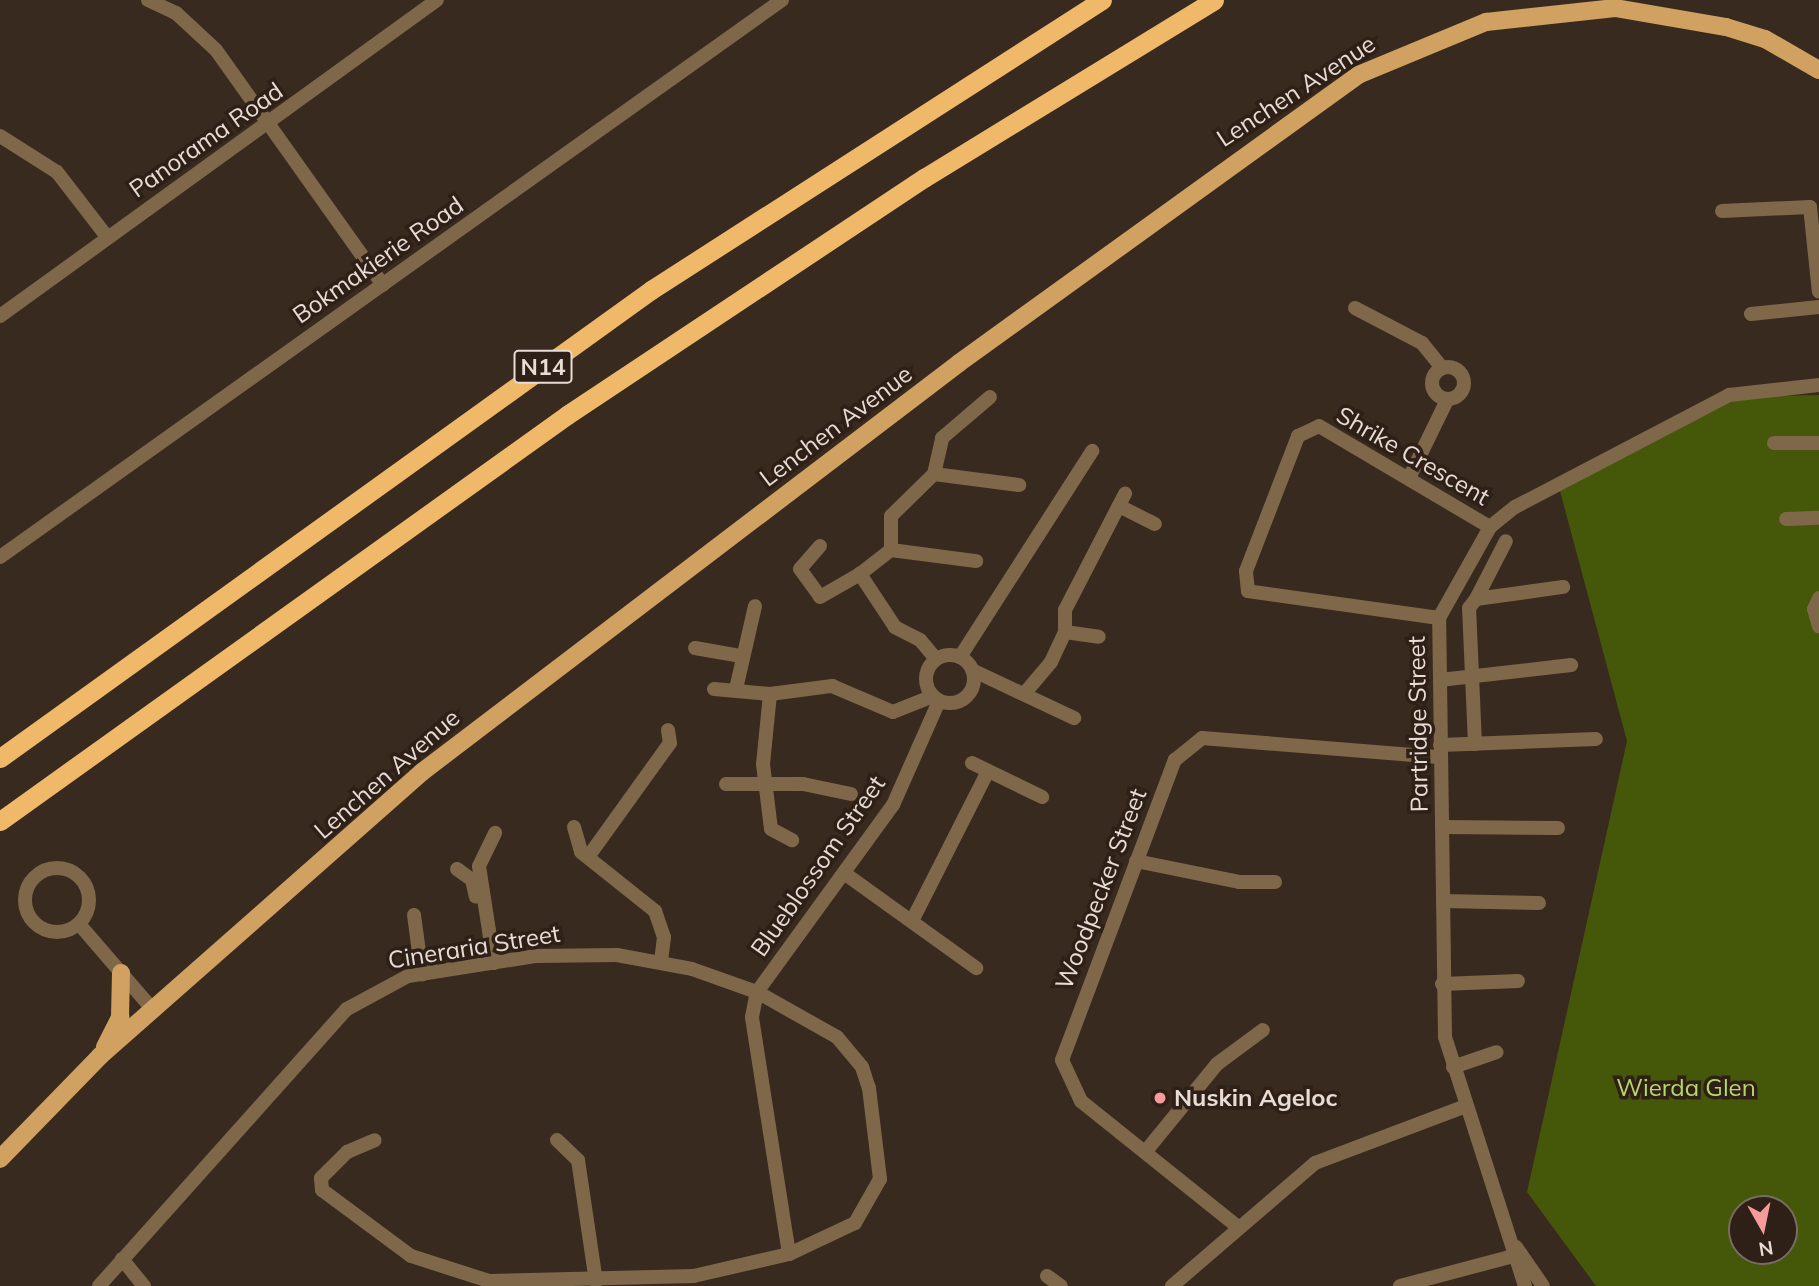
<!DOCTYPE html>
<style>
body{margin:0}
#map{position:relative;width:1819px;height:1286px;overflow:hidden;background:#382a1f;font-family:Mulish,sans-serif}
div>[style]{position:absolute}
.green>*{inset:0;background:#455709}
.minor>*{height:14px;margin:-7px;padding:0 7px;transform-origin:7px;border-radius:7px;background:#7f684a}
.minor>.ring{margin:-7px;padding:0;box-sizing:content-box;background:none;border:14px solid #7f684a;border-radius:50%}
.major>*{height:18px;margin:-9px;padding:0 9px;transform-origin:9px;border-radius:9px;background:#d0a161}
.highway>*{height:19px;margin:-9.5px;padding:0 9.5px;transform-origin:9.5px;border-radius:9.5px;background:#f0b869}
.dots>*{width:19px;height:19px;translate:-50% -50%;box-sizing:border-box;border:4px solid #2e2016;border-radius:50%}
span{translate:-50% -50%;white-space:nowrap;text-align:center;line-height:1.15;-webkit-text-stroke:7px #2e2016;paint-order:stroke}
.shield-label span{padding:2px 5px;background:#2e2016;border:2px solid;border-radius:5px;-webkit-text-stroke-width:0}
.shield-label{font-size:23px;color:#e7ddd6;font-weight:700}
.street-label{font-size:24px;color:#e7ddd6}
.park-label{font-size:24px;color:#b8d865}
.poi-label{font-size:24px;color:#e7ddd6;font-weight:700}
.left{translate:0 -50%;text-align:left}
.north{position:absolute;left:1728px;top:1195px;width:70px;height:70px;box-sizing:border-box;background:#2e2016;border:2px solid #786c63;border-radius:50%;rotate:171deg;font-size:19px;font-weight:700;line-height:28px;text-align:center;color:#e7ddd6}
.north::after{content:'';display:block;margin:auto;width:24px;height:32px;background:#f59b9a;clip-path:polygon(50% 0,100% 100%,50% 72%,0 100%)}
</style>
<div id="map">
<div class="green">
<i style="clip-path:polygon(evenodd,1819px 395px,1819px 1286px,1596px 1286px,1527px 1192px,1627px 741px,1560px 491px,1735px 397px,1819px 395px,1742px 1209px,1784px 1209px,1784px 1251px,1742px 1251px,1742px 1209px)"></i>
</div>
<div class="minor">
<i style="left:148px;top:0;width:31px;rotate:25deg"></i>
<i style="left:176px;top:13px;width:54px;rotate:42.8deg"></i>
<i style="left:216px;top:50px;width:288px;rotate:54.6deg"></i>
<i style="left:0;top:136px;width:67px;rotate:32.3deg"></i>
<i style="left:57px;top:172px;width:83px;rotate:52.3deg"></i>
<i style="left:1722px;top:211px;width:88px;rotate:-2.6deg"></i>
<i style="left:1810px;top:207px;width:85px;rotate:84deg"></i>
<i style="left:1355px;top:308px;width:76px;rotate:27.6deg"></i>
<i style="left:1422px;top:343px;width:32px;rotate:51deg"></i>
<i style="left:1751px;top:314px;width:68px;rotate:-5.9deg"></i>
<i style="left:0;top:316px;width:539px;rotate:-35.87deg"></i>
<i class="ring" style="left:1432px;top:367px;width:18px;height:18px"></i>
<i style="left:1774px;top:443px;width:45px"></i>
<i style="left:934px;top:474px;width:86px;rotate:7.4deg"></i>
<i style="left:1410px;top:476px;width:85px;rotate:-64deg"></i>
<i style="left:1119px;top:506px;width:40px;rotate:26.6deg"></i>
<i style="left:1786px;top:519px;width:33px;rotate:-2deg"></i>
<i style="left:820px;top:546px;width:30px;rotate:131deg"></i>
<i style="left:800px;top:569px;width:34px;rotate:54deg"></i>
<i style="left:820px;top:597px;width:46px;rotate:-29.9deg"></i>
<i style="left:891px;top:550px;width:86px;rotate:7.4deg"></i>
<i style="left:0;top:557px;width:960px;rotate:-35.46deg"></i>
<i style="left:1819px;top:598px;width:12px;rotate:114deg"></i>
<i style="left:1814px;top:609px;width:18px;rotate:74deg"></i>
<i style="left:1476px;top:599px;width:65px;rotate:-62.7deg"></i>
<i style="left:1439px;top:618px;width:193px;rotate:-172deg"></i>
<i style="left:1248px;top:591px;width:20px;rotate:-96deg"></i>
<i style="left:1246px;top:571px;width:145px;rotate:-68.9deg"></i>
<i style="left:1298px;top:436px;width:23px;rotate:-25deg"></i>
<i style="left:1319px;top:426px;width:199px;rotate:30.6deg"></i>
<i style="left:1065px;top:632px;width:34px;rotate:8deg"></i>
<i style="left:695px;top:648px;width:47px;rotate:9.9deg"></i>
<i class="ring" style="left:926px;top:655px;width:34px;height:34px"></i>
<i style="left:960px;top:657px;width:245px;rotate:-57.3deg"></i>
<i style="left:936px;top:659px;width:25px;rotate:-130deg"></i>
<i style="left:920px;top:640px;width:28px;rotate:-153deg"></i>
<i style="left:895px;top:627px;width:64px;rotate:-123.4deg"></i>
<i style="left:860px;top:574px;width:39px;rotate:-38deg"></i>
<i style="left:891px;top:550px;width:34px;rotate:-90deg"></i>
<i style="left:891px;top:516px;width:60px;rotate:-44.3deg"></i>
<i style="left:934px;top:474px;width:37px;rotate:-77deg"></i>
<i style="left:942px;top:438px;width:63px;rotate:-40.5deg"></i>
<i style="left:972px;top:670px;width:113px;rotate:25.2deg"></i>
<i style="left:1440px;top:680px;width:132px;rotate:-6.5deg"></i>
<i style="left:714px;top:689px;width:56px;rotate:5.1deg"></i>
<i style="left:770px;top:694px;width:63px;rotate:-7.4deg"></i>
<i style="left:832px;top:686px;width:66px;rotate:23.1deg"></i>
<i style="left:893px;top:712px;width:43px;rotate:-21.8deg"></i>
<i style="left:736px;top:689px;width:85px;rotate:-77.1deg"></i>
<i style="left:770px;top:694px;width:70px;rotate:95.7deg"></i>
<i style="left:763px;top:764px;width:65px;rotate:83deg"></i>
<i style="left:771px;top:829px;width:24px;rotate:28deg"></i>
<i style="left:1024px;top:694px;width:42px;rotate:-49.8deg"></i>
<i style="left:1051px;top:662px;width:33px;rotate:-65deg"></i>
<i style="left:1065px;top:632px;width:22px;rotate:-90deg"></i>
<i style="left:1065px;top:610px;width:131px;rotate:-62.7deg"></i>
<i style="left:1475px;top:744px;width:136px;rotate:-92.5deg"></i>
<i style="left:1469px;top:608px;width:11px;rotate:-52deg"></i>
<i style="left:1476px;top:599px;width:88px;rotate:-7.9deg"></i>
<i style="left:1440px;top:745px;width:156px;rotate:-2.2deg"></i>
<i style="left:972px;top:763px;width:78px;rotate:25.9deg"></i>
<i style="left:726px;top:784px;width:77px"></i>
<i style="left:803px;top:784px;width:49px;rotate:11.8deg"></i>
<i style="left:574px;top:827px;width:26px;rotate:74deg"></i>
<i style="left:581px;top:852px;width:95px;rotate:38.6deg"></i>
<i style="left:655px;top:911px;width:28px;rotate:71deg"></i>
<i style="left:664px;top:937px;width:24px;rotate:97deg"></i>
<i style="left:1442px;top:827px;width:116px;rotate:0.5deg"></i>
<i style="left:588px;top:857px;width:140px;rotate:-54.3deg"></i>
<i style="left:670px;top:743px;width:13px;rotate:-99deg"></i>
<i style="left:1136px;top:861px;width:105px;rotate:11.5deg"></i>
<i style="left:1239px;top:882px;width:36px"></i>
<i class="ring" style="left:25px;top:868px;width:50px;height:50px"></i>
<i style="left:457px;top:869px;width:19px;rotate:36deg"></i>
<i style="left:472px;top:880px;width:17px;rotate:77deg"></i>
<i style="left:844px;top:873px;width:163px;rotate:35.7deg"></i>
<i style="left:1443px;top:901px;width:96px;rotate:1.2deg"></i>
<i style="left:414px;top:915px;width:60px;rotate:82.3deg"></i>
<i style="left:912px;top:921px;width:168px;rotate:-63.1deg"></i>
<i style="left:79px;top:924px;width:115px;rotate:49.2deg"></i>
<i style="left:494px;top:963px;width:98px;rotate:-98.8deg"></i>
<i style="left:479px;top:866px;width:37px;rotate:-64deg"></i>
<i style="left:1442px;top:984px;width:76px;rotate:-2.3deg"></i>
<i style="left:1453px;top:1067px;width:46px;rotate:-18.8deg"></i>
<i style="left:557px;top:1140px;width:29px;rotate:44deg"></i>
<i style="left:578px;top:1160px;width:123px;rotate:81.6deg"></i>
<i style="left:1146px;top:1151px;width:112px;rotate:-50.8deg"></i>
<i style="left:1217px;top:1064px;width:57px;rotate:-36.5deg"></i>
<i style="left:1238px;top:1227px;width:201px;rotate:-141.3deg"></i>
<i style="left:1081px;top:1101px;width:45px;rotate:-114.9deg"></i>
<i style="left:1062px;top:1060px;width:321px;rotate:-69.4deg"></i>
<i style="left:1175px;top:760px;width:35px;rotate:-39deg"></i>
<i style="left:1202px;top:738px;width:239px;rotate:4.6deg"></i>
<i style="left:1516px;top:1247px;width:47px;rotate:55.3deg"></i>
<i style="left:789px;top:1254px;width:240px;rotate:-98.9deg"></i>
<i style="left:752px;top:1017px;width:25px;rotate:-79deg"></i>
<i style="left:757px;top:992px;width:231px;rotate:-54deg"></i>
<i style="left:893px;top:805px;width:114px;rotate:-66.1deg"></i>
<i style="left:122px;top:1259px;width:35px;rotate:51deg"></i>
<i style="left:1047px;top:1276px;width:17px;rotate:36deg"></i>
<i style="left:99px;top:1286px;width:372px;rotate:-48.2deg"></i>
<i style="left:347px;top:1009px;width:69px;rotate:-28.4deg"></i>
<i style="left:408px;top:976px;width:130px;rotate:-8.9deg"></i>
<i style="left:536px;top:956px;width:81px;rotate:-0.7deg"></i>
<i style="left:617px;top:955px;width:76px;rotate:10.6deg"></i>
<i style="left:692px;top:969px;width:69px;rotate:19.5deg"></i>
<i style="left:757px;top:992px;width:92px;rotate:29.4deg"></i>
<i style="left:837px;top:1037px;width:39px;rotate:50deg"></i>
<i style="left:862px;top:1067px;width:22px;rotate:72deg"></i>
<i style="left:869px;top:1088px;width:92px;rotate:83.1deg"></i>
<i style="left:880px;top:1179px;width:51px;rotate:119.6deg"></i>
<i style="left:855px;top:1223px;width:73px;rotate:154.8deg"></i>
<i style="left:789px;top:1254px;width:98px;rotate:167deg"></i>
<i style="left:694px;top:1276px;width:205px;rotate:178.6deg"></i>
<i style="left:489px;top:1281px;width:82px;rotate:-162.2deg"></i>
<i style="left:411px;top:1256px;width:111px;rotate:-143.4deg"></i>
<i style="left:322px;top:1190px;width:12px;rotate:-95deg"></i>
<i style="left:321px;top:1178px;width:37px;rotate:-45deg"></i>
<i style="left:347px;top:1152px;width:30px;rotate:-23deg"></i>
<i style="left:1172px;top:1286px;width:189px;rotate:-40.7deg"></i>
<i style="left:1315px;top:1163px;width:161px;rotate:-20.7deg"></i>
<i style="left:1400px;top:1286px;width:125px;rotate:-14.8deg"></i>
<i style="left:1525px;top:1286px;width:262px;rotate:-107.8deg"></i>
<i style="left:1445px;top:1037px;width:419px;rotate:-90.8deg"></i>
<i style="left:1439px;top:618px;width:104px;rotate:-60.7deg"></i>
<i style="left:1490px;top:527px;width:32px;rotate:-39deg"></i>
<i style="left:1515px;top:507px;width:242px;rotate:-27.6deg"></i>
<i style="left:1729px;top:395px;width:91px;rotate:-6.3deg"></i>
</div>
<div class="major">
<i style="left:105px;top:1047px;width:34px;rotate:-63deg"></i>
<i style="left:120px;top:1017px;width:44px;rotate:-88.7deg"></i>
<i style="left:0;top:1159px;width:144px;rotate:-45.8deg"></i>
<i style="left:100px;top:1056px;width:429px;rotate:-41.4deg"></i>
<i style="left:422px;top:772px;width:675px;rotate:-37.29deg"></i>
<i style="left:959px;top:363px;width:492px;rotate:-35.8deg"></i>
<i style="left:1358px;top:75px;width:139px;rotate:-22.5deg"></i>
<i style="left:1486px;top:22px;width:130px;rotate:-6.2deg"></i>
<i style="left:1615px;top:8px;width:113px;rotate:9.7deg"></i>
<i style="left:1726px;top:27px;width:41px;rotate:17.1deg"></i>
<i style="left:1765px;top:39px;width:62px;rotate:29.9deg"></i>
</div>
<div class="highway">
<i style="left:0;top:758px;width:802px;rotate:-35.71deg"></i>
<i style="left:651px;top:290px;width:536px;rotate:-32.74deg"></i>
<i style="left:0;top:821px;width:697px;rotate:-35.6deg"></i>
<i style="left:567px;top:415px;width:429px;rotate:-33.6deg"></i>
<i style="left:924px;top:178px;width:340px;rotate:-31.5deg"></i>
</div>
<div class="dots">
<i style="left:1160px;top:1098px;background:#f59b9a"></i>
</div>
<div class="shield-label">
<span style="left:543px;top:367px">N14</span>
</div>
<div class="street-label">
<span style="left:1296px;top:91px;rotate:-33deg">Lenchen Avenue</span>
<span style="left:206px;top:140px;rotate:-35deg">Panorama Road</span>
<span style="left:378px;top:260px;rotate:-35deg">Bokmakierie Road</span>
<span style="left:836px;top:426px;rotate:-37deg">Lenchen Avenue</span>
<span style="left:1413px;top:456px;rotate:30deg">Shrike Crescent</span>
<span style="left:1418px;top:724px;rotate:-91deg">Partridge Street</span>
<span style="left:387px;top:774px;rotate:-41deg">Lenchen Avenue</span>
<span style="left:818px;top:866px;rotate:-55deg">Blueblossom Street</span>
<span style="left:1101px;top:889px;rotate:-69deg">Woodpecker Street</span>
<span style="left:474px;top:947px;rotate:-9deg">Cineraria Street</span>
</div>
<div class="park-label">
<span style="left:1686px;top:1088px">Wierda Glen</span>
</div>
<div class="poi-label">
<span class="left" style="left:1174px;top:1098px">Nuskin Ageloc</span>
</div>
<div class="north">N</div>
</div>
